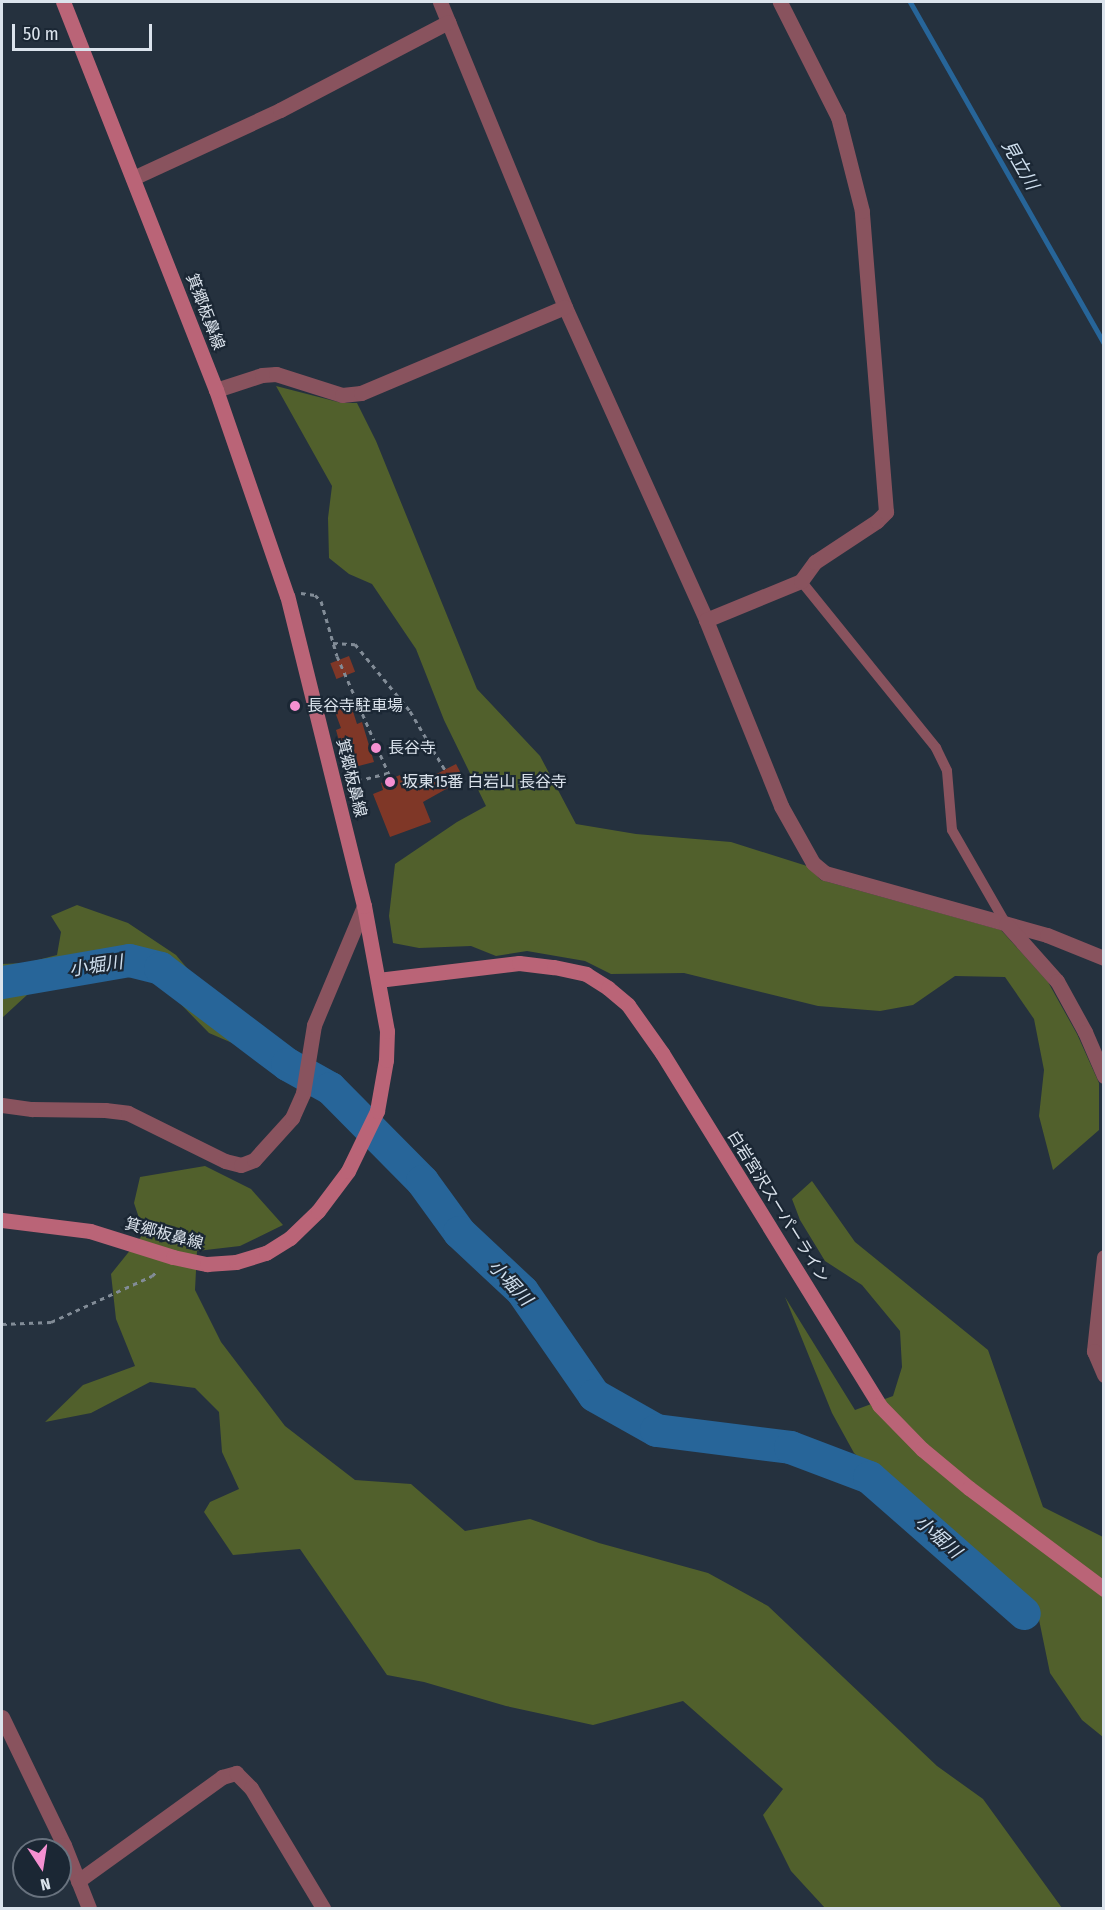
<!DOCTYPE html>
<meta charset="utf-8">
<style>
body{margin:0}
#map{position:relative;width:1105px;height:1910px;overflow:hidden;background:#25313e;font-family:"Fira Sans Condensed","Noto Sans JP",sans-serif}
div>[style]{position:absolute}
.green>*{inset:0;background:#51602c}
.stream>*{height:5px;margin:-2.5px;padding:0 2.5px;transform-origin:2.5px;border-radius:2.5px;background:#276599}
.river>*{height:33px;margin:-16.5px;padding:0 16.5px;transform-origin:16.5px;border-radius:16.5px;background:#276599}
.building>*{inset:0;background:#7f3727;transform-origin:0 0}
.path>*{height:3px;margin-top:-1.5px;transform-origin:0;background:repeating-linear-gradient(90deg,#828c97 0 4.5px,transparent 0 9px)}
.lane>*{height:10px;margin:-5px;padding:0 5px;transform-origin:5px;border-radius:5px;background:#89535e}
.street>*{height:15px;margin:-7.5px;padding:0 7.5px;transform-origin:7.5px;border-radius:7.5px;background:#89535e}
.secondary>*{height:15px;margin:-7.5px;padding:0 7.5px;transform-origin:7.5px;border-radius:7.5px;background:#ba6477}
.dots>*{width:16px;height:16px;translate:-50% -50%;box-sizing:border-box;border:3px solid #1b2734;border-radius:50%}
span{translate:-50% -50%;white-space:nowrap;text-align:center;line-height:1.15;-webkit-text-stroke:4.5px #1b2734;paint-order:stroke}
.street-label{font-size:16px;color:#dbe3ec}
.poi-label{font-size:16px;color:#dbe3ec}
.left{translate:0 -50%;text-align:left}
.water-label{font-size:18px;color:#d1e1f0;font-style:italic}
.frame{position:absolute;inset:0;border:3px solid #dbe3ec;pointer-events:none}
.north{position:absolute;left:12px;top:1838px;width:60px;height:60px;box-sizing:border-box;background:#1b2734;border:2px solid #68727e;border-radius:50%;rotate:168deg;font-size:16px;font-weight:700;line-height:24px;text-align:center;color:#dbe3ec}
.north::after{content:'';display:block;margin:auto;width:21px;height:27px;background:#f590d1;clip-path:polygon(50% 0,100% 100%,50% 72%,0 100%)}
.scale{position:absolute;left:12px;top:24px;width:140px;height:27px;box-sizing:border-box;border:3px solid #dbe3ec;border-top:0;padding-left:8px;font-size:18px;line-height:21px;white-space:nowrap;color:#dbe3ec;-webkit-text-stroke:4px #1b2734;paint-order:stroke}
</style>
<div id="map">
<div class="green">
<i style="clip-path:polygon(276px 386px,342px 403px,357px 403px,376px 441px,477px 689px,540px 756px,576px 824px,636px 834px,731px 842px,807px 866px,821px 880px,1001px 930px,1048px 982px,1077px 1034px,1099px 1083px,1099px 1130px,1053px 1170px,1039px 1116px,1044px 1070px,1034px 1019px,1005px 977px,955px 976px,913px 1005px,880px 1011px,818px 1006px,684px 973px,611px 974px,585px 961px,527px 951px,496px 956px,471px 946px,419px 948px,393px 943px,389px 916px,395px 864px,457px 822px,486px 806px,444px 720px,416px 649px,372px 584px,349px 574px,329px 558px,328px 518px,332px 486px)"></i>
<i style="clip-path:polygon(77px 905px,128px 923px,176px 955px,192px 974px,269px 1032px,276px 1041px,276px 1051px,258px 1054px,209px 1033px,161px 984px,131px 970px,45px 986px,27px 995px,2px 1018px,2px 964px,26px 963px,57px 955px,61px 932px,51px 916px)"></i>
<i style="clip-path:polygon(205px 1166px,251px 1189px,283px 1225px,240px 1246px,197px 1251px,195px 1290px,221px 1342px,285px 1426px,355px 1480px,411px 1484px,465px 1531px,530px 1519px,599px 1543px,708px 1573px,768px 1606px,937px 1766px,983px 1799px,1062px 1908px,825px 1908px,791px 1871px,763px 1815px,783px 1789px,683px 1701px,593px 1725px,506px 1706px,424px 1682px,387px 1675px,300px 1549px,233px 1555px,204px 1512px,210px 1502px,239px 1489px,222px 1452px,219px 1412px,195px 1388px,150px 1382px,91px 1413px,45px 1422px,83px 1385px,135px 1366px,116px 1319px,111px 1274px,144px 1233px,134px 1203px,140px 1177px)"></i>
<i style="clip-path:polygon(812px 1181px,855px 1242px,988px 1350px,1043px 1507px,1103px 1537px,1103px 1737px,1082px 1720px,1050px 1673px,1037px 1610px,854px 1453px,832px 1413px,785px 1297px,855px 1410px,893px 1396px,902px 1367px,900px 1331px,862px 1285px,825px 1261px,800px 1220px,792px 1199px)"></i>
</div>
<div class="stream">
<i style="left:910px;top:2px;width:393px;rotate:60.4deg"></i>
</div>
<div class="river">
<i style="left:2px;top:982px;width:129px;rotate:-9.8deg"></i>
<i style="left:129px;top:960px;width:32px;rotate:14deg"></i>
<i style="left:160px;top:968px;width:159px;rotate:37.1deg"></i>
<i style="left:287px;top:1064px;width:49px;rotate:29.2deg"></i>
<i style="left:330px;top:1088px;width:131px;rotate:45.3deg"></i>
<i style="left:422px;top:1181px;width:63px;rotate:54deg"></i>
<i style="left:459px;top:1232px;width:86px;rotate:43.1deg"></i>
<i style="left:522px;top:1291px;width:126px;rotate:55.3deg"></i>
<i style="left:594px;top:1395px;width:71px;rotate:29.4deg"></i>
<i style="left:656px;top:1430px;width:135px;rotate:7.2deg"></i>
<i style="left:790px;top:1447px;width:85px;rotate:20.8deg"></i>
<i style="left:869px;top:1477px;width:206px;rotate:41.3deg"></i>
</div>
<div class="building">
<i style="left:349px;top:656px;width:17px;height:20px;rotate:69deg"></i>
<i style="clip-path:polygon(349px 699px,357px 724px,362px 722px,374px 762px,347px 769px,336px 730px,341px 728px,332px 704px)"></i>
<i style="clip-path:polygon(456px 764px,464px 779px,423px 802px,431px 822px,390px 837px,373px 794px,383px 790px,381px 783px,400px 775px,403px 782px,414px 778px,417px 784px)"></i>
</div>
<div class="path">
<i style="left:301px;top:593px;width:14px;rotate:8deg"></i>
<i style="left:315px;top:595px;width:8px;rotate:45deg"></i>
<i style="left:321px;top:601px;width:57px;rotate:73.8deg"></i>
<i style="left:337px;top:656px;width:134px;rotate:66.3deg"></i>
<i style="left:333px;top:643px;width:22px;rotate:3deg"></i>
<i style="left:355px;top:644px;width:87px;rotate:50.6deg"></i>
<i style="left:410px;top:711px;width:69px;rotate:59.3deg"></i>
<i style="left:349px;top:783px;width:40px;rotate:-14.4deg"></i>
<i style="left:2px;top:1324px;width:49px;rotate:-2.3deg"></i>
<i style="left:51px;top:1322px;width:111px;rotate:-24.5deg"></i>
<i style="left:152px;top:1276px;width:8px;rotate:-45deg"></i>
</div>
<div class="lane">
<i style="left:801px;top:581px;width:215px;rotate:51deg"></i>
<i style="left:936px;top:748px;width:25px;rotate:64deg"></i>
<i style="left:947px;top:771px;width:59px;rotate:85.2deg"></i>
<i style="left:952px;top:830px;width:108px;rotate:60.1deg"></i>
</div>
<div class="street">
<i style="left:440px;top:2px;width:330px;rotate:67.7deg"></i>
<i style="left:565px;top:307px;width:343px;rotate:65.7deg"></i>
<i style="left:706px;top:620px;width:201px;rotate:68deg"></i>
<i style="left:781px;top:806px;width:65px;rotate:60.7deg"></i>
<i style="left:813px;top:863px;width:16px;rotate:40deg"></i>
<i style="left:825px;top:873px;width:230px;rotate:15.6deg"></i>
<i style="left:1047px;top:935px;width:61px;rotate:22deg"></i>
<i style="left:133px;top:178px;width:162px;rotate:-24.8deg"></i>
<i style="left:280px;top:110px;width:190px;rotate:-27.6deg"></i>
<i style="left:216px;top:390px;width:48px;rotate:-18.1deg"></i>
<i style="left:262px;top:375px;width:14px;rotate:-4deg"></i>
<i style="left:276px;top:374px;width:69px;rotate:17.7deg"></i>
<i style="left:342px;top:395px;width:19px;rotate:-6deg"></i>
<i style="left:361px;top:393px;width:221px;rotate:-22.9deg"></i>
<i style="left:706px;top:620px;width:103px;rotate:-22.3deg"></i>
<i style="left:801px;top:581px;width:24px;rotate:-54deg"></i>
<i style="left:815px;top:562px;width:74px;rotate:-33.5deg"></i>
<i style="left:877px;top:521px;width:13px;rotate:-45deg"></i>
<i style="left:886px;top:512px;width:302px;rotate:-94.6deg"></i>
<i style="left:862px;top:211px;width:97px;rotate:-104.3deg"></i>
<i style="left:838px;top:117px;width:129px;rotate:-116.8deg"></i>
<i style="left:1006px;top:924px;width:76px;rotate:48.2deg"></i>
<i style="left:1057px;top:981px;width:58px;rotate:61.2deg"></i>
<i style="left:1085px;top:1032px;width:48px;rotate:66.6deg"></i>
<i style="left:2px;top:1105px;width:30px;rotate:8deg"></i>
<i style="left:32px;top:1109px;width:73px;rotate:0.8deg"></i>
<i style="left:105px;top:1110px;width:23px;rotate:7deg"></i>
<i style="left:128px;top:1113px;width:108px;rotate:26.3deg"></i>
<i style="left:225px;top:1161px;width:16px;rotate:14deg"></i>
<i style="left:241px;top:1165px;width:14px;rotate:-21deg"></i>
<i style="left:254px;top:1160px;width:57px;rotate:-47.9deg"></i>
<i style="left:292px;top:1118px;width:27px;rotate:-66deg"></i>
<i style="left:303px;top:1093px;width:69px;rotate:-80.8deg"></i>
<i style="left:314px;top:1025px;width:129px;rotate:-67.2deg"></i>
<i style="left:1104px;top:1257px;width:95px;rotate:96.1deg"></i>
<i style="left:1094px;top:1351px;width:26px;rotate:67deg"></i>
<i style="left:2px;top:1717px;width:142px;rotate:64.2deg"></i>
<i style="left:64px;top:1845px;width:68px;rotate:68.4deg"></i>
<i style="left:78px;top:1881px;width:178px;rotate:-35.8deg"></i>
<i style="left:222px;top:1777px;width:15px;rotate:-16deg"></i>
<i style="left:236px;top:1773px;width:21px;rotate:45deg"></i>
<i style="left:251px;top:1788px;width:140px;rotate:59deg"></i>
</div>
<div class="secondary">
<i style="left:378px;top:980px;width:142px;rotate:-6.9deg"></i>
<i style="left:519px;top:963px;width:35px;rotate:7deg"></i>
<i style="left:554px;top:967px;width:33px;rotate:12deg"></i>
<i style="left:586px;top:974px;width:26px;rotate:32deg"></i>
<i style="left:608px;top:988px;width:26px;rotate:40deg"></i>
<i style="left:628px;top:1005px;width:59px;rotate:54.7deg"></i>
<i style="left:662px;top:1053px;width:414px;rotate:58.3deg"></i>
<i style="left:879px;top:1405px;width:62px;rotate:45.7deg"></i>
<i style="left:922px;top:1449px;width:61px;rotate:39.7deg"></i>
<i style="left:969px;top:1488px;width:169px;rotate:36.8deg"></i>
<i style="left:2px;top:1220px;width:89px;rotate:7.1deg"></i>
<i style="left:90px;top:1231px;width:87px;rotate:17.4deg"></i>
<i style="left:173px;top:1257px;width:35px;rotate:12deg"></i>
<i style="left:207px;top:1264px;width:29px;rotate:-4deg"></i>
<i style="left:236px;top:1262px;width:31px;rotate:-17deg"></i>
<i style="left:266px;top:1253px;width:28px;rotate:-32deg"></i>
<i style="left:290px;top:1238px;width:39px;rotate:-44deg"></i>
<i style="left:318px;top:1211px;width:50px;rotate:-53.1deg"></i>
<i style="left:348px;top:1171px;width:67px;rotate:-64.2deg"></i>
<i style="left:377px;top:1111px;width:52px;rotate:-80deg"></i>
<i style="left:386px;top:1060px;width:29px;rotate:-88deg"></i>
<i style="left:387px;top:1031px;width:127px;rotate:-100.4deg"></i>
<i style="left:364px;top:906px;width:319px;rotate:-103.9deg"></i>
<i style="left:287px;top:596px;width:218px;rotate:-109deg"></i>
<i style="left:216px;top:390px;width:417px;rotate:-111.5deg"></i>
</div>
<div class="dots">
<i style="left:295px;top:706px;background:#f590d1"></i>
<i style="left:376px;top:748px;background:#f590d1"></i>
<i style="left:390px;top:782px;background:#f590d1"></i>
</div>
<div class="street-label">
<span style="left:205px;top:312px;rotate:69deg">箕郷板鼻線</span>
<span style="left:351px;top:778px;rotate:76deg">箕郷板鼻線</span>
<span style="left:778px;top:1207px;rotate:58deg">白岩宮沢スーパーライン</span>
<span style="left:164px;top:1234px;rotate:15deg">箕郷板鼻線</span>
</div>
<div class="poi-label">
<span class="left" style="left:307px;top:706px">長谷寺駐車場</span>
<span class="left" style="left:388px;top:748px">長谷寺</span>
<span class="left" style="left:402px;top:782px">坂東15番 白岩山 長谷寺</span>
</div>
<div class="water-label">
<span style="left:1020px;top:165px;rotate:60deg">見立川</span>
<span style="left:96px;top:966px;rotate:-9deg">小堀川</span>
<span style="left:510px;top:1283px;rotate:47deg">小堀川</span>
<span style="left:938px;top:1537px;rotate:41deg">小堀川</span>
</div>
<div class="frame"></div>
<div class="north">N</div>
<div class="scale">50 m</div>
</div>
